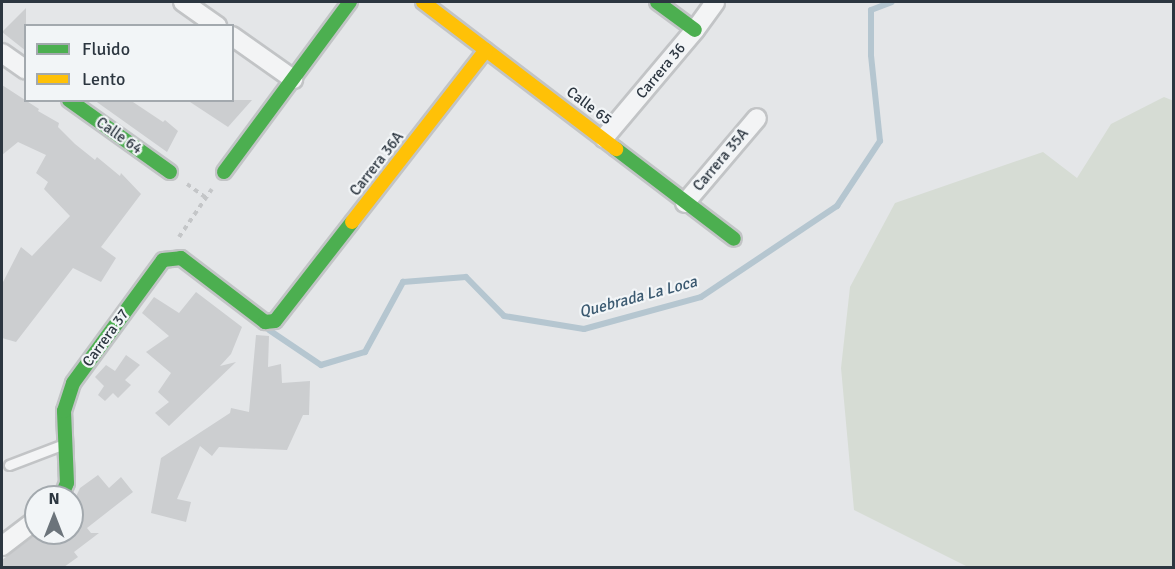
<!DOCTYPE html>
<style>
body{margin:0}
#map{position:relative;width:1175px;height:569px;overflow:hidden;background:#e4e6e8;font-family:Signika,sans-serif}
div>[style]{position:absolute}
.green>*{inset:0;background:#d6dcd4}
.stream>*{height:6px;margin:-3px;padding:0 3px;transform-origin:3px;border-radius:3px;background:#b5c6d0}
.building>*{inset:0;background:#ccced0}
.path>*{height:4px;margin-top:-2px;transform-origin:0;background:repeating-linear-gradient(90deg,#c4c6c8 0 4.5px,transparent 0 9px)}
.roads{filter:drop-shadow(2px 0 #c2c4c6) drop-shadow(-2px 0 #c2c4c6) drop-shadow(0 2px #c2c4c6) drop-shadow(0 -2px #c2c4c6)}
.lane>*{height:9px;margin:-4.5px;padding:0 4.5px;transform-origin:4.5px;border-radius:4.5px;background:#f3f4f5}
.street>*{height:18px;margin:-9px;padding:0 9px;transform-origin:9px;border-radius:9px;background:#f3f4f5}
.fast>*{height:14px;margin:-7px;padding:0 7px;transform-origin:7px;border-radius:7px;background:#4caf50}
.slow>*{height:14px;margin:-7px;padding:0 7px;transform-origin:7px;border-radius:7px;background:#ffc107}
span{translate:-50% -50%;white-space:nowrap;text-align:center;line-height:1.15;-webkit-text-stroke:4.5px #f2f5f7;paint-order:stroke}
.street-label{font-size:15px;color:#2c3640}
.water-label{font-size:16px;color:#3a5970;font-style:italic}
.frame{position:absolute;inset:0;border:3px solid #2c3640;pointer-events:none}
.legend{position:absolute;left:24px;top:24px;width:210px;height:78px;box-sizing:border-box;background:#f2f5f7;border:2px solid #a3a9ae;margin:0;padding:8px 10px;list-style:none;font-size:18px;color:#2c3640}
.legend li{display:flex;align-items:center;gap:12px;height:30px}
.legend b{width:30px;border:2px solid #a3a9ae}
.north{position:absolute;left:24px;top:485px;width:60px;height:60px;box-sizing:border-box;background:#f2f5f7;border:2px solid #a3a9ae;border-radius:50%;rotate:0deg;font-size:16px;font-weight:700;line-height:24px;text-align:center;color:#2c3640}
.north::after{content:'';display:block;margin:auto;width:21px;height:27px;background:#6c747b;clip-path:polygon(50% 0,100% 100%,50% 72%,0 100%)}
</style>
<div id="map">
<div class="green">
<i style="clip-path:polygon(1164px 97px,1174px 101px,1173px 567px,968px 567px,854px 510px,841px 368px,850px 287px,895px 203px,1043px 152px,1077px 178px,1111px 124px)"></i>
</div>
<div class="stream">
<i style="left:269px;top:330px;width:63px;rotate:33.9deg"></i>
<i style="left:321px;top:365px;width:46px;rotate:-16.5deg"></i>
<i style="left:365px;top:352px;width:80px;rotate:-61.5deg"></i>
<i style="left:403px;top:282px;width:63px;rotate:-4.5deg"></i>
<i style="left:466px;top:277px;width:54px;rotate:45.7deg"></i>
<i style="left:504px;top:316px;width:81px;rotate:9.2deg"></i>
<i style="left:584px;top:329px;width:121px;rotate:-15.3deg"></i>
<i style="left:701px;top:297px;width:164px;rotate:-33.8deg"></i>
<i style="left:837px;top:206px;width:78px;rotate:-56.5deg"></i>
<i style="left:880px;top:141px;width:86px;rotate:-96deg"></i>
<i style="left:871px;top:55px;width:45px;rotate:-90deg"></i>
<i style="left:871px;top:10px;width:22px;rotate:-21deg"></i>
</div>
<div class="building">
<i style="clip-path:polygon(26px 8px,26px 51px,2px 32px)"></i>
<i style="clip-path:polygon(2px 85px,39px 109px,38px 111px,59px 123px,58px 127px,75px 144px,95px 160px,97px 157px,120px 176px,121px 173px,141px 194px,101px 247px,116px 258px,101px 282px,73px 268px,16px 342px,2px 338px,2px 284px,21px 247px,32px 256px,70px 216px,44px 189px,48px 182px,36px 173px,46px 155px,18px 142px,2px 155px)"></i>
<i style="clip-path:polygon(94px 100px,130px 100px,163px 122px,165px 120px,178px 131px,167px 152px)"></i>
<i style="clip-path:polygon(187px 100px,252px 100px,228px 127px)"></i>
<i style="clip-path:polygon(196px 292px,242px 327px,231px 354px,220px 366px,236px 362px,169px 426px,155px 413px,169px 402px,158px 392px,171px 373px,146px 352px,169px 336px,142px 313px,154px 297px,179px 313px)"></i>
<i style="clip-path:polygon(256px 335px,269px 336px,268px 367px,281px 364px,282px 383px,310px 381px,309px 415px,303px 415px,287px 450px,219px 447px,212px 456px,200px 446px,177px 499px,191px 502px,186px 522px,151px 513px,161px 458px,230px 413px,231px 408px,249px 412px)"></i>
<i style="clip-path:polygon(126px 355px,140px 365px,125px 380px,131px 385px,118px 398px,113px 393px,105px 401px,98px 395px,104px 386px,95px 377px,106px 365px,115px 371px)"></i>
<i style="clip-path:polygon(98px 475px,109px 488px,121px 477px,133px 492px,87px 528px,91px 533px,99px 533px,74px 552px,78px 557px,64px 567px,2px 567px,2px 560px,38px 533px,72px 533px,72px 505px,80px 488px)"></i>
</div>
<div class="path">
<i style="left:187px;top:184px;width:24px;rotate:36deg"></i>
<i style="left:179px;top:237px;width:58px;rotate:-55.5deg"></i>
</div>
<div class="roads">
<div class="lane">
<i style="left:9px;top:465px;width:59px;rotate:-20.9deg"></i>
</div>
<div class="street">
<i style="left:183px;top:2px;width:42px;rotate:35.2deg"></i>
<i style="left:232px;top:36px;width:75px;rotate:35.2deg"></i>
<i style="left:2px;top:53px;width:29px;rotate:35deg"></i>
<i style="left:604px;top:138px;width:141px;rotate:-49.9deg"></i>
<i style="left:695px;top:30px;width:34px;rotate:-54deg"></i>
<i style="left:685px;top:203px;width:111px;rotate:-49.7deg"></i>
<i style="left:2px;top:546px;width:43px;rotate:-37.4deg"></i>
</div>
<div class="fast">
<i style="left:657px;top:2px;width:47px;rotate:36.4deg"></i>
<i style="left:69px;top:100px;width:124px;rotate:35.5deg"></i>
<i style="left:616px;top:149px;width:148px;rotate:37.3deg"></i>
<i style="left:224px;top:172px;width:212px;rotate:-53.5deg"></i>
<i style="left:61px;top:497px;width:15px;rotate:-67deg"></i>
<i style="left:67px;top:483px;width:72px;rotate:-92.4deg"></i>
<i style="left:64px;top:411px;width:29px;rotate:-72deg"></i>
<i style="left:73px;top:383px;width:152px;rotate:-53.8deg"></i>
<i style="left:163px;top:260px;width:18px;rotate:-6deg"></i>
<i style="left:181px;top:258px;width:106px;rotate:37.3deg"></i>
<i style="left:265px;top:322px;width:10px;rotate:-6deg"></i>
<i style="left:275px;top:321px;width:125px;rotate:-52.1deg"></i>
</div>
<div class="slow">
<i style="left:423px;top:2px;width:243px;rotate:37.3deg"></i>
<i style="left:352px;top:222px;width:218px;rotate:-52.1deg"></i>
</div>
</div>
<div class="street-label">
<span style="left:661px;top:71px;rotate:-50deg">Carrera 36</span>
<span style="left:589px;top:106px;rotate:37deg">Calle 65</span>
<span style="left:119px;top:136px;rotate:35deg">Calle 64</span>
<span style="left:721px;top:160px;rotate:-50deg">Carrera 35A</span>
<span style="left:377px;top:164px;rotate:-52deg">Carrera 36A</span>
<span style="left:106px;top:338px;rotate:-54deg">Carrera 37</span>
</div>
<div class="water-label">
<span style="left:638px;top:297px;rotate:-15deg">Quebrada La Loca</span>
</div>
<div class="frame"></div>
<ul class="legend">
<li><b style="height:8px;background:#4caf50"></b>Fluido</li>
<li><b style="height:8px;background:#ffc107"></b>Lento</li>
</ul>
<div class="north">N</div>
</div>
